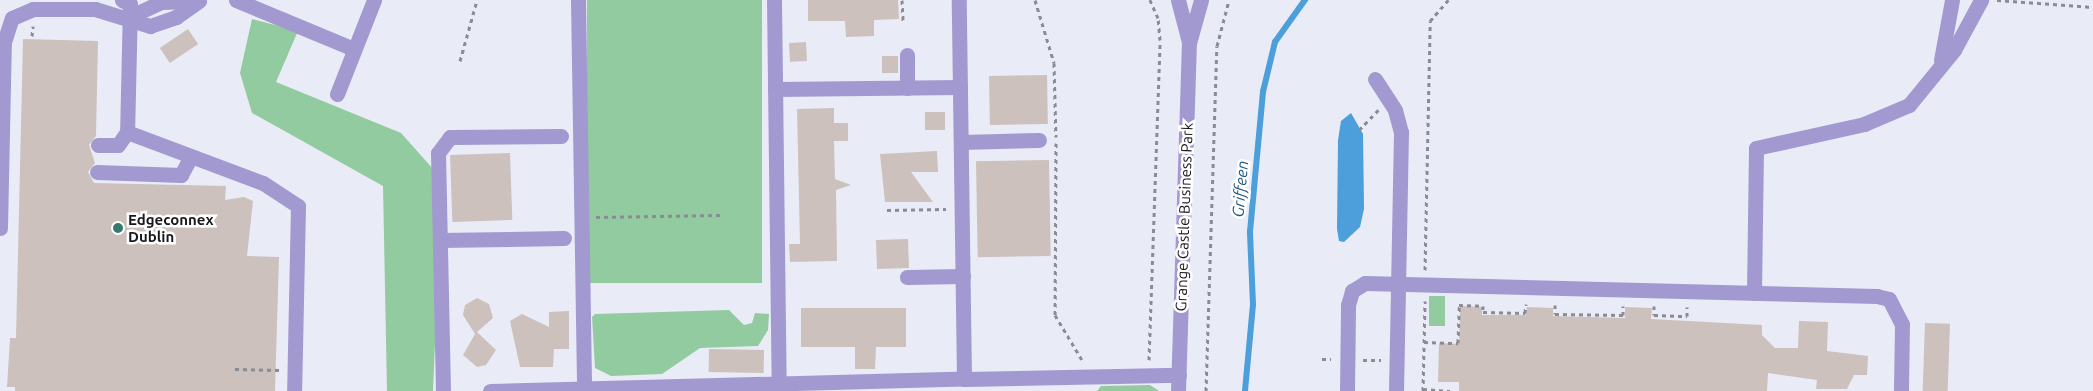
<!DOCTYPE html>
<style>
body{margin:0}
#map{position:relative;width:2093px;height:391px;overflow:hidden;background:#e9ecf7;font-family:Ubuntu,sans-serif}
div>[style]{position:absolute}
.green>*{inset:0;background:#92cb9f;transform-origin:0 0}
.water>*{inset:0;background:#4c9fda}
.stream>*{height:5.5px;margin:-2.75px;padding:0 2.75px;transform-origin:2.75px;border-radius:2.75px;background:#4c9fda}
.building>*{inset:0;background:#ccc1bc;transform-origin:0 0}
.path>*{height:3px;margin-top:-1.5px;transform-origin:0;background:repeating-linear-gradient(90deg,#8a8b93 0 4px,transparent 0 8px)}
.minor>*{height:15px;margin:-7.5px;padding:0 7.5px;transform-origin:7.5px;border-radius:7.5px;background:#a299d0}
.dots>*{width:14px;height:14px;translate:-50% -50%;box-sizing:border-box;border:2px solid #fff;border-radius:50%}
span{translate:-50% -50%;white-space:nowrap;text-align:center;line-height:1.15;-webkit-text-stroke:5px #fff;paint-order:stroke}
.street-label{font-size:15px;color:#18181c}
.poi-label{font-size:15px;color:#18181c;font-weight:700}
.left{translate:0 -50%;text-align:left}
.water-label{font-size:16px;color:#1c5780;font-style:italic}
</style>
<div id="map">
<div class="green">
<i style="left:587px;top:0;width:175px;height:283px"></i>
<i style="clip-path:polygon(252px 19px,298px 31px,276px 82px,401px 133px,442px 179px,433px 391px,387px 391px,383px 186px,252px 113px,240px 73px)"></i>
<i style="left:1429px;top:296px;width:16px;height:30px"></i>
<i style="clip-path:polygon(729px 310px,744px 325px,752px 323px,755px 313px,769px 314px,768px 330px,758px 346px,700px 348px,662px 374px,611px 376px,595px 368px,592px 317px,595px 314px)"></i>
<i style="clip-path:polygon(1150px 385px,1159px 391px,1097px 391px,1101px 386px)"></i>
</div>
<div class="water">
<i style="clip-path:polygon(1351px 113px,1363px 134px,1364px 209px,1360px 227px,1344px 242px,1339px 241px,1337px 229px,1338px 140px,1341px 121px)"></i>
</div>
<div class="stream">
<i style="left:1245px;top:391px;width:86px;rotate:-84.7deg"></i>
<i style="left:1253px;top:305px;width:73px;rotate:-92.4deg"></i>
<i style="left:1250px;top:232px;width:141px;rotate:-84.7deg"></i>
<i style="left:1263px;top:92px;width:51px;rotate:-76.5deg"></i>
<i style="left:1275px;top:42px;width:52px;rotate:-54.5deg"></i>
</div>
<div class="building">
<i style="clip-path:polygon(808px 0,898px 0,899px 19px,874px 20px,874px 36px,846px 37px,845px 21px,808px 21px)"></i>
<i style="left:188px;top:29px;width:18px;height:34px;rotate:56deg"></i>
<i style="clip-path:polygon(23px 39px,98px 41px,96px 136px,89px 145px,95px 163px,88px 172px,94px 183px,226px 186px,225px 200px,244px 197px,253px 201px,247px 256px,279px 257px,275px 391px,15px 391px,15px 387px,7px 387px,10px 338px,16px 338px)"></i>
<i style="left:806px;top:42px;width:19px;height:17px;rotate:87deg"></i>
<i style="left:882px;top:56px;width:16px;height:17px"></i>
<i style="left:1047px;top:75px;width:49px;height:58px;rotate:89deg"></i>
<i style="clip-path:polygon(834px 108px,834px 123px,848px 123px,848px 141px,834px 141px,835px 179px,851px 185px,836px 190px,837px 261px,790px 262px,789px 244px,800px 244px,797px 109px)"></i>
<i style="left:925px;top:112px;width:20px;height:18px"></i>
<i style="clip-path:polygon(937px 151px,938px 172px,911px 172px,933px 202px,885px 202px,880px 154px)"></i>
<i style="left:510px;top:153px;width:67px;height:60px;rotate:88deg"></i>
<i style="left:1049px;top:160px;width:96px;height:73px;rotate:89deg"></i>
<i style="left:908px;top:239px;width:29px;height:32px;rotate:88deg"></i>
<i style="clip-path:polygon(477px 298px,489px 304px,493px 318px,477px 332px,496px 350px,486px 365px,477px 367px,463px 355px,475px 334px,463px 315px,465px 305px)"></i>
<i style="clip-path:polygon(1460px 306px,1482px 307px,1482px 315px,1526px 315px,1527px 307px,1553px 308px,1553px 316px,1625px 318px,1625px 307px,1652px 308px,1651px 319px,1762px 325px,1762px 335px,1775px 348px,1798px 348px,1799px 321px,1828px 322px,1827px 351px,1868px 356px,1867px 375px,1854px 375px,1847px 389px,1816px 389px,1817px 380px,1768px 373px,1767px 391px,1459px 391px,1459px 382px,1438px 382px,1439px 343px,1459px 344px)"></i>
<i style="clip-path:polygon(801px 308px,906px 308px,906px 347px,876px 347px,875px 369px,855px 369px,855px 347px,801px 347px)"></i>
<i style="clip-path:polygon(569px 311px,569px 349px,554px 349px,553px 367px,520px 367px,510px 321px,522px 314px,549px 327px,549px 312px)"></i>
<i style="left:1925px;top:323px;width:25px;height:68px;rotate:2deg"></i>
<i style="left:709px;top:349px;width:55px;height:23px;rotate:1deg"></i>
</div>
<div class="path">
<i style="left:902px;top:0;width:22px;rotate:87deg"></i>
<i style="left:1035px;top:0;width:66px;rotate:73.2deg"></i>
<i style="left:1054px;top:63px;width:74px;rotate:88.5deg"></i>
<i style="left:1997px;top:0;width:96px;rotate:4.2deg"></i>
<i style="left:32px;top:36px;width:10px;rotate:-84deg"></i>
<i style="left:460px;top:61px;width:63px;rotate:-74.4deg"></i>
<i style="left:1359px;top:130px;width:28px;rotate:-46deg"></i>
<i style="left:1056px;top:143px;width:172px;rotate:90.3deg"></i>
<i style="left:1055px;top:315px;width:52px;rotate:59deg"></i>
<i style="left:887px;top:210px;width:59px;rotate:-1deg"></i>
<i style="left:596px;top:217px;width:124px;rotate:-0.9deg"></i>
<i style="left:1425px;top:270px;width:249px;rotate:-88.8deg"></i>
<i style="left:1430px;top:21px;width:28px;rotate:-49deg"></i>
<i style="left:1555px;top:305px;width:9px;rotate:90deg"></i>
<i style="left:1555px;top:314px;width:68px;rotate:0.8deg"></i>
<i style="left:1623px;top:315px;width:9px;rotate:-90deg"></i>
<i style="left:1654px;top:306px;width:9px;rotate:90deg"></i>
<i style="left:1654px;top:315px;width:33px;rotate:2deg"></i>
<i style="left:1687px;top:316px;width:9px;rotate:-90deg"></i>
<i style="left:1424px;top:342px;width:34px;rotate:2deg"></i>
<i style="left:1458px;top:343px;width:38px;rotate:-88deg"></i>
<i style="left:1459px;top:305px;width:24px;rotate:2deg"></i>
<i style="left:1483px;top:306px;width:6px;rotate:90deg"></i>
<i style="left:1483px;top:312px;width:42px;rotate:1.4deg"></i>
<i style="left:1525px;top:313px;width:9px;rotate:-84deg"></i>
<i style="left:1322px;top:359px;width:9px"></i>
<i style="left:1149px;top:360px;width:320px;rotate:-88deg"></i>
<i style="left:1160px;top:40px;width:22px;rotate:-95deg"></i>
<i style="left:1158px;top:18px;width:20px;rotate:-114deg"></i>
<i style="left:1363px;top:360px;width:18px"></i>
<i style="left:235px;top:369px;width:45px;rotate:1.3deg"></i>
<i style="left:1423px;top:389px;width:27px;rotate:4deg"></i>
<i style="left:1206px;top:391px;width:345px;rotate:-88.2deg"></i>
<i style="left:1217px;top:46px;width:48px;rotate:-75.4deg"></i>
<i style="left:1423px;top:391px;width:90px;rotate:-88.7deg"></i>
</div>
<div class="minor">
<i style="left:122px;top:0;width:9px;rotate:27deg"></i>
<i style="left:130px;top:4px;width:128px;rotate:91.3deg"></i>
<i style="left:127px;top:132px;width:145px;rotate:20.6deg"></i>
<i style="left:263px;top:183px;width:42px;rotate:33.3deg"></i>
<i style="left:298px;top:206px;width:185px;rotate:91.2deg"></i>
<i style="left:236px;top:0;width:128px;rotate:22.6deg"></i>
<i style="left:578px;top:0;width:391px;rotate:89.1deg"></i>
<i style="left:774px;top:0;width:391px;rotate:89.3deg"></i>
<i style="left:1178px;top:0;width:43px;rotate:75.3deg"></i>
<i style="left:129px;top:17px;width:35px;rotate:-25deg"></i>
<i style="left:161px;top:2px;width:38px;rotate:-2deg"></i>
<i style="left:907px;top:55px;width:33px;rotate:90deg"></i>
<i style="left:1941px;top:60px;width:61px;rotate:-79.6deg"></i>
<i style="left:1375px;top:79px;width:37px;rotate:57deg"></i>
<i style="left:1395px;top:110px;width:23px;rotate:75deg"></i>
<i style="left:1401px;top:132px;width:259px;rotate:91.1deg"></i>
<i style="left:775px;top:89px;width:185px;rotate:-0.6deg"></i>
<i style="left:337px;top:94px;width:101px;rotate:-68.5deg"></i>
<i style="left:961px;top:142px;width:78px;rotate:-1.5deg"></i>
<i style="left:98px;top:145px;width:20px"></i>
<i style="left:118px;top:145px;width:16px;rotate:-55deg"></i>
<i style="left:97px;top:172px;width:84px;rotate:2deg"></i>
<i style="left:181px;top:175px;width:21px;rotate:-62deg"></i>
<i style="left:0;top:228px;width:186px;rotate:-88.8deg"></i>
<i style="left:4px;top:42px;width:25px;rotate:-72deg"></i>
<i style="left:12px;top:18px;width:23px;rotate:-23deg"></i>
<i style="left:33px;top:9px;width:62px"></i>
<i style="left:95px;top:9px;width:58px;rotate:17.2deg"></i>
<i style="left:150px;top:26px;width:28px;rotate:-19deg"></i>
<i style="left:176px;top:17px;width:28px;rotate:-35deg"></i>
<i style="left:440px;top:240px;width:124px;rotate:-0.9deg"></i>
<i style="left:907px;top:277px;width:56px;rotate:-1deg"></i>
<i style="left:1754px;top:293px;width:145px;rotate:-89.2deg"></i>
<i style="left:1756px;top:148px;width:111px;rotate:-12.5deg"></i>
<i style="left:1864px;top:124px;width:49px;rotate:-22.9deg"></i>
<i style="left:1909px;top:105px;width:71px;rotate:-50.7deg"></i>
<i style="left:1954px;top:50px;width:57px;rotate:-61.6deg"></i>
<i style="left:964px;top:379px;width:215px;rotate:-1.1deg"></i>
<i style="left:443px;top:391px;width:238px;rotate:-91.2deg"></i>
<i style="left:438px;top:153px;width:20px;rotate:-53deg"></i>
<i style="left:450px;top:137px;width:111px;rotate:-0.5deg"></i>
<i style="left:490px;top:391px;width:474px;rotate:-1.5deg"></i>
<i style="left:964px;top:379px;width:379px;rotate:-90.8deg"></i>
<i style="left:1178px;top:391px;width:348px;rotate:-88.2deg"></i>
<i style="left:1189px;top:43px;width:45px;rotate:-74.4deg"></i>
<i style="left:1347px;top:391px;width:86px;rotate:-89.3deg"></i>
<i style="left:1348px;top:305px;width:15px;rotate:-74deg"></i>
<i style="left:1352px;top:291px;width:15px;rotate:-32deg"></i>
<i style="left:1365px;top:283px;width:512px;rotate:1.45deg"></i>
<i style="left:1877px;top:296px;width:12px;rotate:14deg"></i>
<i style="left:1889px;top:299px;width:28px;rotate:63deg"></i>
<i style="left:1902px;top:324px;width:67px;rotate:90.9deg"></i>
</div>
<div class="dots">
<i style="left:118px;top:228px;background:#367a6d"></i>
</div>
<div class="street-label">
<span style="left:1184px;top:217px;rotate:-88deg">Grange Castle Business Park</span>
</div>
<div class="poi-label">
<span class="left" style="left:128px;top:228px">Edgeconnex<br>Dublin</span>
</div>
<div class="water-label">
<span style="left:1240px;top:189px;rotate:-85deg">Griffeen</span>
</div>
</div>
